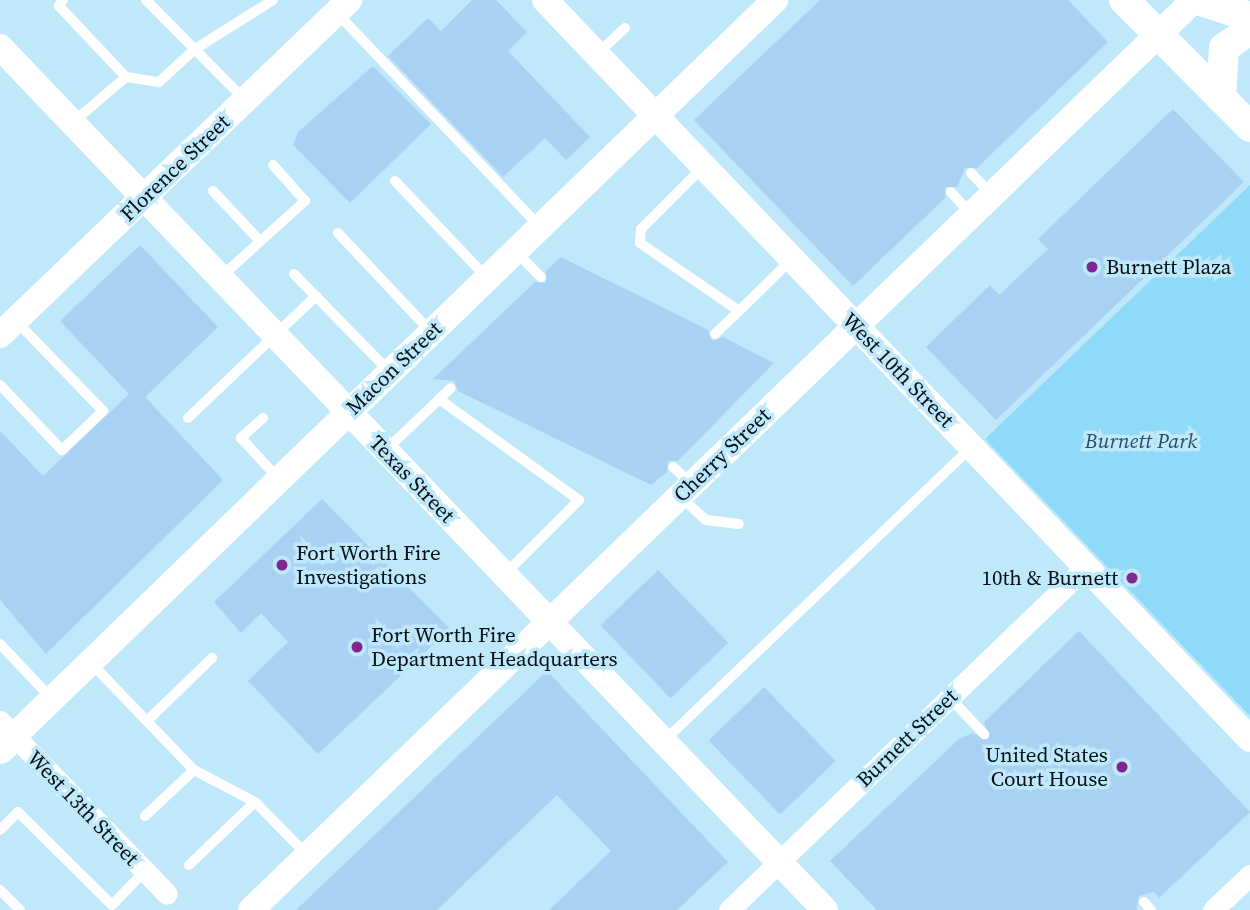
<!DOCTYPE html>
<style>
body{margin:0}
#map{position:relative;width:1250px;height:910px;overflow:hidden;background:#bfe8fa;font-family:"Source Serif 4",serif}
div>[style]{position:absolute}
.green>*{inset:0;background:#90daf9}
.building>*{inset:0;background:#a9d1f4;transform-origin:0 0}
.service>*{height:10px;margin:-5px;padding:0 5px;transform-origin:5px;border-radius:5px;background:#fff}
.minor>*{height:21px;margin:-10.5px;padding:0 10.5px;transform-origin:10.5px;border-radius:10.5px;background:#fff}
.tertiary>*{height:26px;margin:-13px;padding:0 13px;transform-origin:13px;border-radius:13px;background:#fff}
.secondary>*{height:30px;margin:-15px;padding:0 15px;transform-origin:15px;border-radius:15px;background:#fff}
.dots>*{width:19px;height:19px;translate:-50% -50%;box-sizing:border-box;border:4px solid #bfe8fa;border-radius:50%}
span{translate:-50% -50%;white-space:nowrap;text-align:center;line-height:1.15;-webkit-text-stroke:7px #bfe8fa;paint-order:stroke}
.street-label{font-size:21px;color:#020f15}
.poi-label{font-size:21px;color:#020f15}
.left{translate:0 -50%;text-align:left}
.right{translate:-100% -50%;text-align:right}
.park-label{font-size:21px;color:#255061;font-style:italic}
</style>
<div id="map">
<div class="green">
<i style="clip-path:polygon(1250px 185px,1250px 716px,985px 439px)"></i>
</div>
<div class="building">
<i style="clip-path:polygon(472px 0,496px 0,527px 32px,508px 51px,590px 137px,566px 160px,545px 138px,503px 177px,388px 56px,428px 18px,441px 31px)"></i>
<i style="clip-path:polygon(820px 0,1068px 0,1108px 42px,977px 168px,965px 168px,957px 187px,945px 187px,945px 198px,853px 286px,694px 120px)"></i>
<i style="clip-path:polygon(373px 66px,431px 124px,350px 203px,293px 145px,298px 132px)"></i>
<i style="clip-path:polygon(1173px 109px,1244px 182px,996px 420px,926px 347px,990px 285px,999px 295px,1048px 249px,1038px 239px)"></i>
<i style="clip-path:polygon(140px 245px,218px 327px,145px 397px,223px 480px,46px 654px,0 600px,0 431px,43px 476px,129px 394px,60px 321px)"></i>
<i style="clip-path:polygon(561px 257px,708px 330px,712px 341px,723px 337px,774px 363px,678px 461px,668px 461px,667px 472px,651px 485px,458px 391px,454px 381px,433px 379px,535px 282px,546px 283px,546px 271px)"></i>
<i style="clip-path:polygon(322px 499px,450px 629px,318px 754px,248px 681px,288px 642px,261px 613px,241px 633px,214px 602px)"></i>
<i style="left:658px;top:570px;width:101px;height:80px;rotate:46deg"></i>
<i style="clip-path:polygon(1079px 631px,1250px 812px,1159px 898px,1154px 892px,1139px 896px,1136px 910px,877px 910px,830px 861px,959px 739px,972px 733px,989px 740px,984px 722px)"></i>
<i style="clip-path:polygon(547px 671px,728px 862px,677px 910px,549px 910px,611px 851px,557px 795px,437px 910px,296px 910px)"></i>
<i style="left:764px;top:687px;width:103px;height:77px;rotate:46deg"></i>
</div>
<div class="service">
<i style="left:63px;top:0;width:7px;rotate:124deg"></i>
<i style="left:59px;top:6px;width:98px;rotate:46.7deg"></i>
<i style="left:146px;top:0;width:141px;rotate:45.3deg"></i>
<i style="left:336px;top:12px;width:295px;rotate:46.5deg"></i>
<i style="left:597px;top:54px;width:38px;rotate:-43deg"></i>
<i style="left:72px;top:123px;width:71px;rotate:-40.4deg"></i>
<i style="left:126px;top:77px;width:33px;rotate:9deg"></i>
<i style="left:159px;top:82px;width:49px;rotate:-42.5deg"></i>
<i style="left:195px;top:49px;width:92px;rotate:-32.1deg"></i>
<i style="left:704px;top:166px;width:89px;rotate:135deg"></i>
<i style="left:641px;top:229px;width:14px;rotate:94deg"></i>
<i style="left:640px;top:243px;width:120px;rotate:34.5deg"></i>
<i style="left:739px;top:311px;width:74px;rotate:-44.5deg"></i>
<i style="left:971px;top:173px;width:29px;rotate:46deg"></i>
<i style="left:395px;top:181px;width:134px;rotate:46.5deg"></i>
<i style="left:213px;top:191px;width:67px;rotate:46.8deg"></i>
<i style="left:951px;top:192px;width:31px;rotate:48deg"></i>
<i style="left:338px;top:233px;width:136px;rotate:46.8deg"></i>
<i style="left:515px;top:251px;width:37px;rotate:45deg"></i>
<i style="left:294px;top:274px;width:137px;rotate:45.6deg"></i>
<i style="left:222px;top:276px;width:112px;rotate:-42.1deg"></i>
<i style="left:305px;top:201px;width:48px;rotate:-131.6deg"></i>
<i style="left:715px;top:334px;width:33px;rotate:-44deg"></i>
<i style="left:0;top:385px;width:90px;rotate:46.4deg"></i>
<i style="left:62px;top:450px;width:57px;rotate:-43.6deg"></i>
<i style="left:103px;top:411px;width:127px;rotate:-134deg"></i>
<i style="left:439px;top:399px;width:173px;rotate:35.8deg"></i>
<i style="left:579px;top:500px;width:105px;rotate:135deg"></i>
<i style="left:188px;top:418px;width:177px;rotate:-43.6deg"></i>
<i style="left:263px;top:418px;width:30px;rotate:138deg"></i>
<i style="left:241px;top:438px;width:56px;rotate:47.2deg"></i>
<i style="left:385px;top:451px;width:91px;rotate:-43.7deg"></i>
<i style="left:673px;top:467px;width:25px;rotate:42deg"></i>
<i style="left:680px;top:496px;width:35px;rotate:43deg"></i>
<i style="left:706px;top:520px;width:33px;rotate:7deg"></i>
<i style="left:0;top:644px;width:76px;rotate:46.6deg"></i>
<i style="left:90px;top:662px;width:150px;rotate:46.1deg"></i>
<i style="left:194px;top:770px;width:69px;rotate:27.7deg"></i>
<i style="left:255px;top:802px;width:74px;rotate:45.5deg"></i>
<i style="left:950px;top:698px;width:50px;rotate:46.6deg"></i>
<i style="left:147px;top:721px;width:91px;rotate:-44.1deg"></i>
<i style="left:665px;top:740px;width:424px;rotate:-43.7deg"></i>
<i style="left:145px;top:816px;width:67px;rotate:-43.2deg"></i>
<i style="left:0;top:830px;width:25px;rotate:-45deg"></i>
<i style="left:18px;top:812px;width:132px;rotate:44.7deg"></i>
<i style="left:112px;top:905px;width:47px;rotate:-45.9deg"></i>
<i style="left:189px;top:865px;width:91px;rotate:-43.7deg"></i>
<i style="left:0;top:890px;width:28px;rotate:45deg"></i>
<i style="left:1144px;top:902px;width:11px;rotate:49deg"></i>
</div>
<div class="minor">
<i style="left:0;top:721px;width:240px;rotate:46deg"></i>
<i style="left:729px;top:910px;width:494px;rotate:-43.9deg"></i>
<i style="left:1213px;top:910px;width:51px;rotate:-43.4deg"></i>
</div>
<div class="tertiary">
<i style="left:545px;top:0;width:1021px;rotate:46.35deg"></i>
<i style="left:0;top:47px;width:1194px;rotate:46.29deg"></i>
<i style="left:0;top:335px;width:484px;rotate:-43.8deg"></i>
<i style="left:14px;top:736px;width:1059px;rotate:-44.04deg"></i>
<i style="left:251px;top:910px;width:1310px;rotate:-43.98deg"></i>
</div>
<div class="secondary">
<i style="left:1124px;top:0;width:179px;rotate:45.2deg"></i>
<i style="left:1198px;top:0;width:55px;rotate:18.1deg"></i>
<i style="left:1221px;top:98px;width:50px;rotate:-86.6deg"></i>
<i style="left:1224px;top:48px;width:32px;rotate:-35deg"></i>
<i style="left:0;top:749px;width:19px;rotate:-43deg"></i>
</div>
<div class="dots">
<i style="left:1092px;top:267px;background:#802693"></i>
<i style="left:282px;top:565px;background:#802693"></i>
<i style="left:1132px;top:578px;background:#802693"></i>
<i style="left:357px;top:647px;background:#802693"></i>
<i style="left:1122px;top:767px;background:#802693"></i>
</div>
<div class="street-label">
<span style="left:175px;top:168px;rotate:-44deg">Florence Street</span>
<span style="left:394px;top:368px;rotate:-44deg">Macon Street</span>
<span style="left:898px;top:370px;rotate:46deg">West 10th Street</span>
<span style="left:722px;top:455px;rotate:-44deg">Cherry Street</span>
<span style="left:412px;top:479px;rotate:46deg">Texas Street</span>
<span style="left:907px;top:738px;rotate:-44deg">Burnett Street</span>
<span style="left:83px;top:808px;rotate:46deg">West 13th Street</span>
</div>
<div class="poi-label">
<span class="left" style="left:1106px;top:267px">Burnett Plaza</span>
<span class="left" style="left:296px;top:565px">Fort Worth Fire<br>Investigations</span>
<span class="right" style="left:1118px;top:578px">10th &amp; Burnett</span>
<span class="left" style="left:371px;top:647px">Fort Worth Fire<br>Department Headquarters</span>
<span class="right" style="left:1108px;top:767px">United States<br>Court House</span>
</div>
<div class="park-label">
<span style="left:1141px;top:441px">Burnett Park</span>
</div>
</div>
